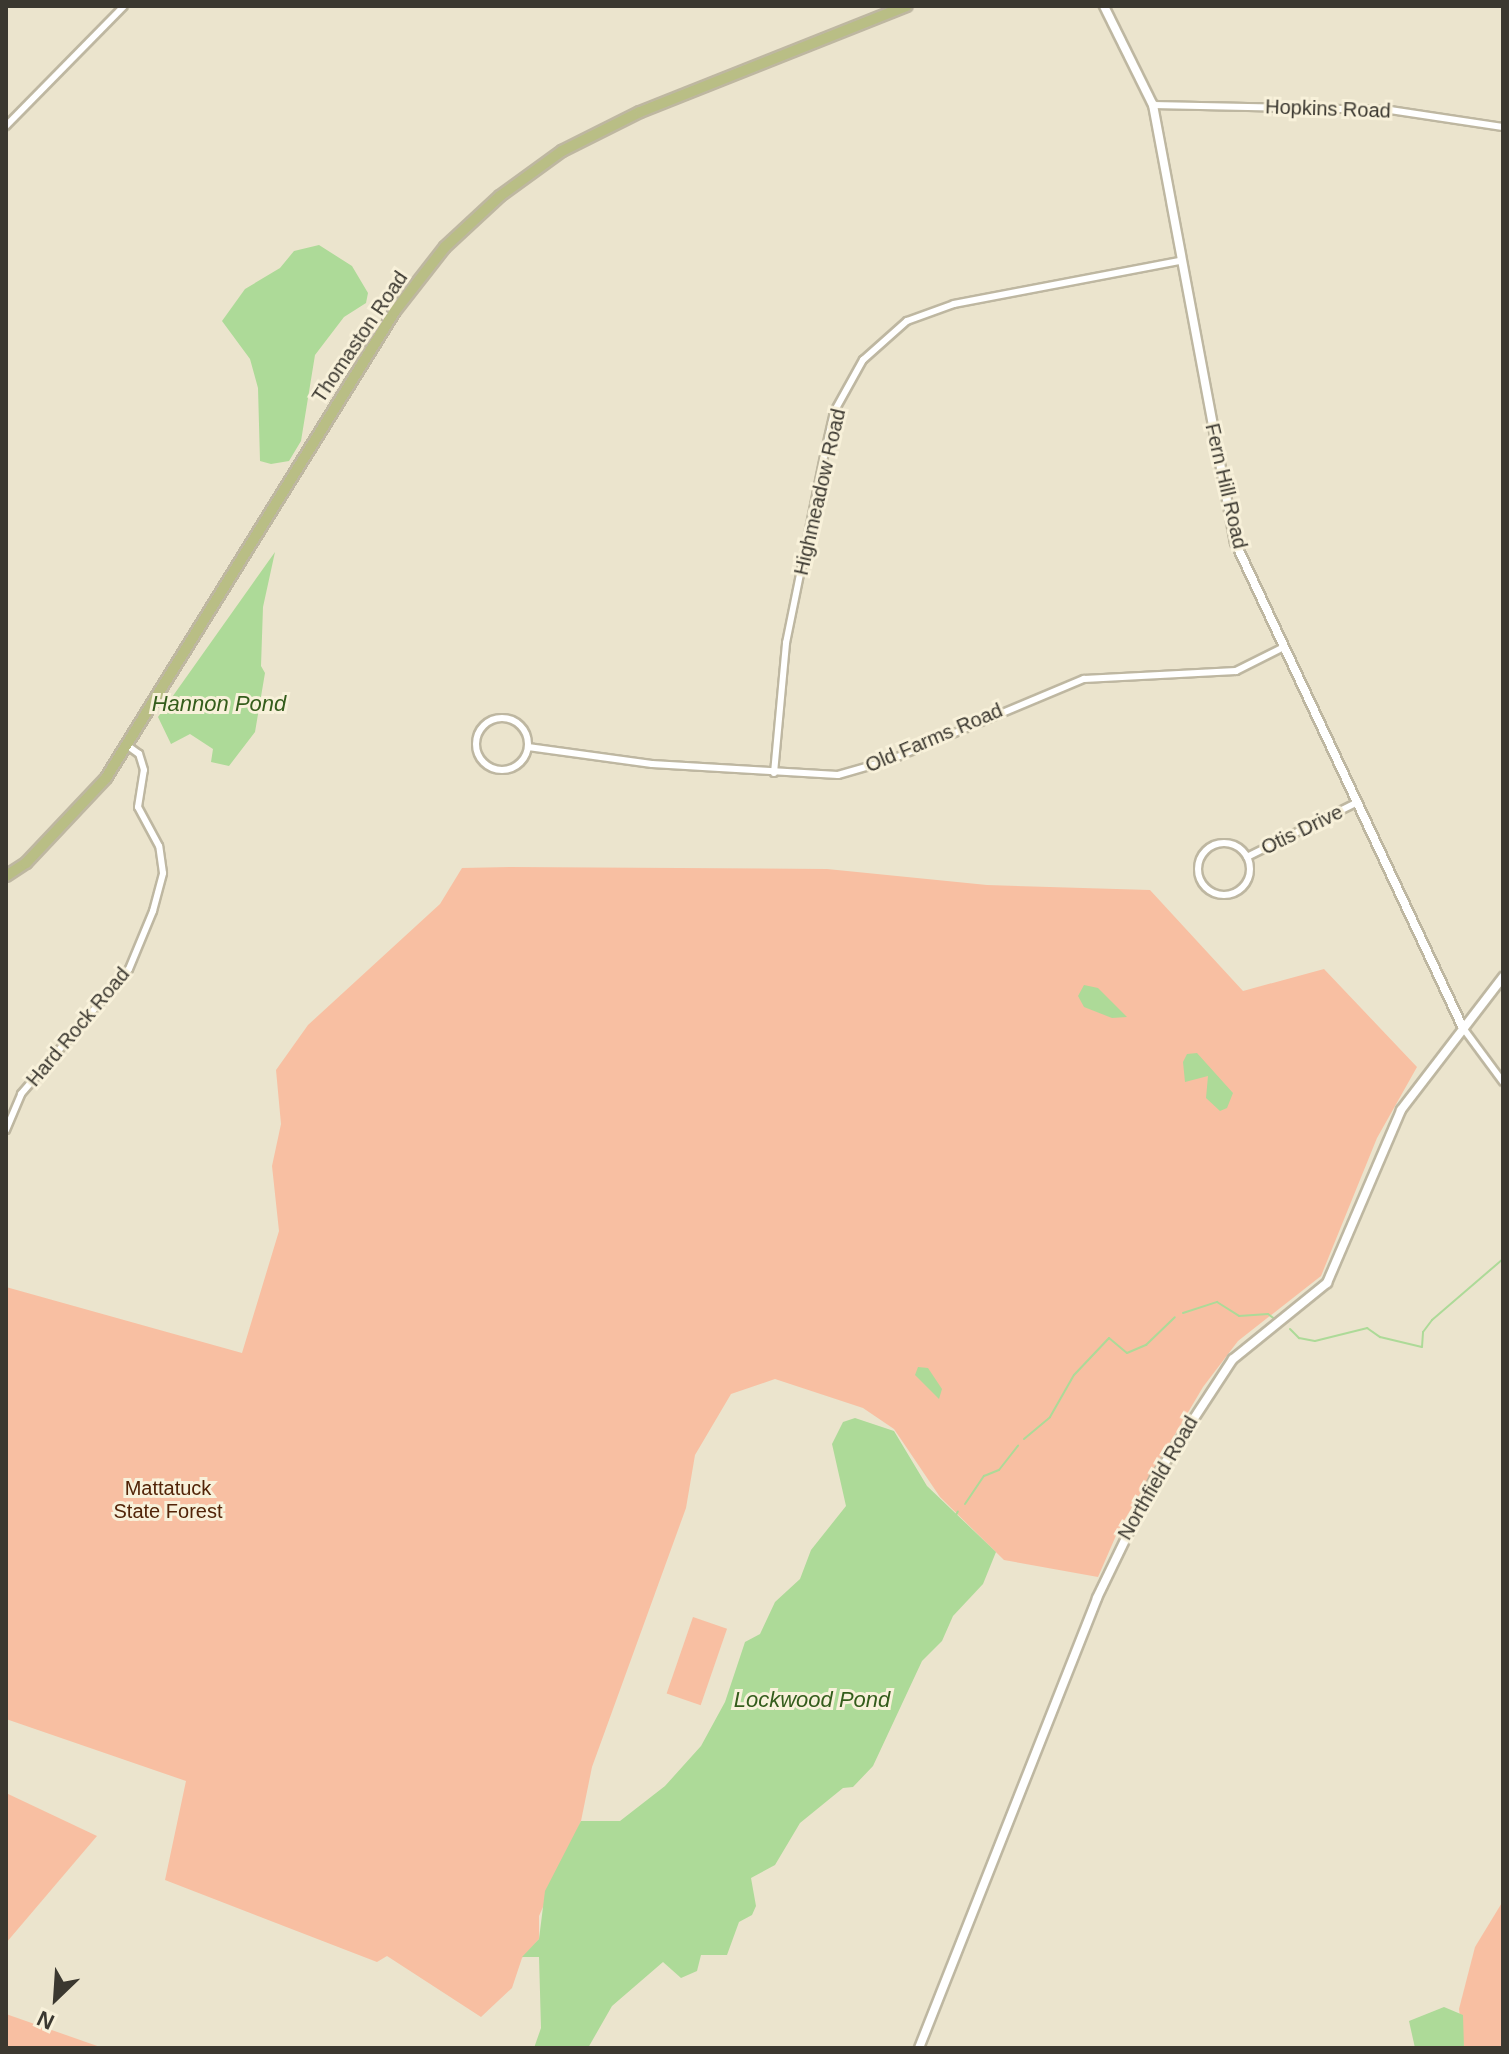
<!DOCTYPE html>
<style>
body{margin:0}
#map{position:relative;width:1509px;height:2054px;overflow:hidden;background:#ebe4cd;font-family:Arial,sans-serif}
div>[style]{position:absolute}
.green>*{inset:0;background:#f8bfa2;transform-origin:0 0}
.water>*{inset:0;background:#adda98}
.stream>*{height:2px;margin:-1px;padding:0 1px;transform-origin:1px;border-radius:1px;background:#adda98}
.roads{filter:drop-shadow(2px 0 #beb7a1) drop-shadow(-2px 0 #beb7a1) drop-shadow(0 2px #beb7a1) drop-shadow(0 -2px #beb7a1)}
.minor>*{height:6px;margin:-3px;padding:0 3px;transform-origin:3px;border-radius:3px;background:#fff}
.minor>.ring{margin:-3px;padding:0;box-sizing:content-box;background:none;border:6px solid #fff;border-radius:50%}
.tertiary>*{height:8px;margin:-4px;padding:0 4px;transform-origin:4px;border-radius:4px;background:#fff}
.primary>*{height:10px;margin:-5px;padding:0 5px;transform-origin:5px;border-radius:5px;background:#b9be85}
span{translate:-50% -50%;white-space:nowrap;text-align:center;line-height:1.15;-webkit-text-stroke:6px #f8f1da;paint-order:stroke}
.street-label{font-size:20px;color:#3b3830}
.park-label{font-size:20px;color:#522408}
.water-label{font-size:22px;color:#345d1c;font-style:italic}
.frame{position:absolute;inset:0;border:8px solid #3b3830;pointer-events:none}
.north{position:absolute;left:16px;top:1958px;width:80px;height:80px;-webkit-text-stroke:6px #f8f1da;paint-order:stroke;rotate:205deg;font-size:22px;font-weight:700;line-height:32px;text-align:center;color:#3b3830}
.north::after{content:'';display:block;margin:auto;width:28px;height:36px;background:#3b3830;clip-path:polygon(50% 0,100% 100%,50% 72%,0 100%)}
</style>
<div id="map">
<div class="green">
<i style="clip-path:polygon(510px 867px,827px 869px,987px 885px,1150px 890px,1243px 991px,1324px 969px,1417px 1067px,1377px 1138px,1321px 1276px,1238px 1341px,1203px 1387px,1118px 1531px,1098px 1577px,1004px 1560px,940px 1497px,894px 1429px,863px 1408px,775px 1379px,731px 1394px,695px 1455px,686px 1508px,592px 1767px,581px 1821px,539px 1916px,539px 1939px,522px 1958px,512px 1988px,481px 2017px,387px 1956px,377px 1962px,165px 1880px,186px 1781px,6px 1719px,6px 1287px,242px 1353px,279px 1231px,272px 1166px,281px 1124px,276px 1070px,308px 1025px,440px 904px,462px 868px)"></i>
<i style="left:693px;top:1617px;width:36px;height:81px;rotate:19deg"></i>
<i style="clip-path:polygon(6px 1793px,97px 1836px,6px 1943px)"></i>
<i style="clip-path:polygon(1503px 1901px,1503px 2048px,1464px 2048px,1459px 2009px,1475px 1947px)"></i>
<i style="clip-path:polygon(6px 2014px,103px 2048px,6px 2048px)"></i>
</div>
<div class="water">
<i style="clip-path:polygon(319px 245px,352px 266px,368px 293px,366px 303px,344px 317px,315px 355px,301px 441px,289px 461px,271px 464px,260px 461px,258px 388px,250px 359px,222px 321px,245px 289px,280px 268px,294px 251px)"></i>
<i style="clip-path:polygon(275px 552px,263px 607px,261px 666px,265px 673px,255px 732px,229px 766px,211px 762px,213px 749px,190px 734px,171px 744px,158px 717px)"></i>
<i style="clip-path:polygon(1084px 985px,1098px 988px,1127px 1017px,1112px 1018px,1084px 1007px,1078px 996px)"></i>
<i style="clip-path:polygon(1197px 1053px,1233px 1093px,1227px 1108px,1220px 1111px,1206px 1098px,1208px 1076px,1185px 1082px,1183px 1062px,1187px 1054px)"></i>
<i style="clip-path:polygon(918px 1367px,928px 1368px,942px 1389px,939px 1399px,915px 1375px)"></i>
<i style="clip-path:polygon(855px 1418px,894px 1431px,927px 1486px,996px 1552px,983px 1584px,953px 1616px,942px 1641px,922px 1661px,873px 1766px,853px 1787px,843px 1788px,800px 1823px,775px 1865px,751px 1878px,756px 1906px,752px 1915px,739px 1922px,727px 1955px,701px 1955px,697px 1971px,681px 1978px,663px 1962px,612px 2006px,588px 2048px,534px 2048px,541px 2028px,539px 1957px,522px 1957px,539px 1939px,545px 1891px,581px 1821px,620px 1821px,665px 1786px,701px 1746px,725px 1702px,745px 1642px,760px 1634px,775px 1602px,800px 1579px,811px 1550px,846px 1506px,832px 1444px,843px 1422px)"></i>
<i style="clip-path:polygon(1444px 2007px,1463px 2015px,1464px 2048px,1415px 2048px,1409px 2021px)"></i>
</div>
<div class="stream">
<i style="left:1183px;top:1313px;width:36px;rotate:-18deg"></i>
<i style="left:1217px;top:1302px;width:26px;rotate:32deg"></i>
<i style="left:1239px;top:1316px;width:29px;rotate:-4deg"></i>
<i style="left:1268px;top:1314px;width:10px;rotate:37deg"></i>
<i style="left:1290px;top:1329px;width:13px;rotate:45deg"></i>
<i style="left:1299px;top:1338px;width:16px;rotate:11deg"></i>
<i style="left:1315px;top:1341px;width:54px;rotate:-14deg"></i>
<i style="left:1367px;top:1328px;width:16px;rotate:35deg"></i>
<i style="left:1380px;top:1337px;width:43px;rotate:13.4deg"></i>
<i style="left:1422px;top:1347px;width:15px;rotate:-86deg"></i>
<i style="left:1423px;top:1332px;width:15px;rotate:-53deg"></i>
<i style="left:1432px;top:1320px;width:94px;rotate:-40.7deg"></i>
<i style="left:1024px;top:1439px;width:34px;rotate:-40deg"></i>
<i style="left:1050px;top:1417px;width:48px;rotate:-60.3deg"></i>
<i style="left:1074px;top:1375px;width:51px;rotate:-46.6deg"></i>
<i style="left:1109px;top:1338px;width:23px;rotate:40deg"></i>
<i style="left:1127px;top:1353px;width:21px;rotate:-23deg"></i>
<i style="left:1146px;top:1345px;width:40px;rotate:-44deg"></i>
<i style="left:965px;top:1504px;width:34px;rotate:-56deg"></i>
<i style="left:984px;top:1476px;width:16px;rotate:-22deg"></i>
<i style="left:999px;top:1470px;width:31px;rotate:-52deg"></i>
<i style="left:956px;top:1515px;width:4px;rotate:-63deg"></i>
</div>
<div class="roads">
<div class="minor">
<i style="left:1153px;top:105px;width:237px;rotate:1.2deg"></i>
<i style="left:1390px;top:110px;width:114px;rotate:8.6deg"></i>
<i style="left:6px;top:126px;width:168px;rotate:-45.5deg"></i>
<i class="ring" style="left:476px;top:718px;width:46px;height:46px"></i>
<i style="left:528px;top:747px;width:125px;rotate:7.8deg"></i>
<i style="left:652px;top:764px;width:186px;rotate:3.4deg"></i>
<i style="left:838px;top:775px;width:54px;rotate:-16.1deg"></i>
<i style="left:890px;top:760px;width:210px;rotate:-22.7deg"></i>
<i style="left:1084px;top:679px;width:152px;rotate:-3deg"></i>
<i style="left:1236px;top:671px;width:51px;rotate:-26.6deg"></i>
<i style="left:774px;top:773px;width:131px;rotate:-84.7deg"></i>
<i style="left:786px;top:643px;width:191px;rotate:-78.5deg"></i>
<i style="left:824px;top:456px;width:45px;rotate:-77.2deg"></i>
<i style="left:834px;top:412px;width:60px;rotate:-60.9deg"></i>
<i style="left:863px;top:360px;width:59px;rotate:-41.6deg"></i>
<i style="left:907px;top:321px;width:50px;rotate:-19.9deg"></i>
<i style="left:954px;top:304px;width:229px;rotate:-10.8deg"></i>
<i class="ring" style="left:1198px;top:843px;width:46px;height:46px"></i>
<i style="left:1247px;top:857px;width:124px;rotate:-26.4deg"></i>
<i style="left:1463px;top:1028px;width:67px;rotate:53.5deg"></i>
<i style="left:6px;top:1130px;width:39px;rotate:-67deg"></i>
<i style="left:21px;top:1094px;width:165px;rotate:-49.2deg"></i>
<i style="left:129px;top:969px;width:63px;rotate:-67.5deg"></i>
<i style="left:153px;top:911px;width:39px;rotate:-75deg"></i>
<i style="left:163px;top:873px;width:27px;rotate:-98deg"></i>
<i style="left:159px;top:846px;width:44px;rotate:-118.3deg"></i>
<i style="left:138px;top:807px;width:37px;rotate:-81deg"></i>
<i style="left:144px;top:770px;width:17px;rotate:-107deg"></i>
<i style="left:139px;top:754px;width:14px;rotate:-144deg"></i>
</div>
<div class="tertiary">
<i style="left:1104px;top:6px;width:110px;rotate:63.7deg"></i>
<i style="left:1153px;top:105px;width:445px;rotate:79.4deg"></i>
<i style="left:1235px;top:542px;width:537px;rotate:64.87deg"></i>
<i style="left:919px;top:2048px;width:484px;rotate:-68.4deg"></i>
<i style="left:1097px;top:1598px;width:133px;rotate:-64.2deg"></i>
<i style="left:1155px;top:1478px;width:142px;rotate:-56.8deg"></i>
<i style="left:1233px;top:1359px;width:121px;rotate:-39deg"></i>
<i style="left:1327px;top:1283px;width:188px;rotate:-66.8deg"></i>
<i style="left:1401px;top:1110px;width:168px;rotate:-52.5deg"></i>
</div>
<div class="primary">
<i style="left:6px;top:876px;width:24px;rotate:-33deg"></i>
<i style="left:26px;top:863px;width:117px;rotate:-46.7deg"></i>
<i style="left:106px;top:778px;width:549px;rotate:-58.25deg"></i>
<i style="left:395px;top:311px;width:81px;rotate:-52deg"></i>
<i style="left:445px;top:247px;width:75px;rotate:-42.8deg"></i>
<i style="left:500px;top:196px;width:77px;rotate:-36deg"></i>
<i style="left:562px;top:151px;width:87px;rotate:-26.6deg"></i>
<i style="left:640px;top:112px;width:287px;rotate:-21.7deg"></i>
</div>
</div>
<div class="street-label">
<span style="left:1328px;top:109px;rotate:2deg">Hopkins Road</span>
<span style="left:360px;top:337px;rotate:-56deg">Thomaston Road</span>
<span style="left:1226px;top:486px;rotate:77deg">Fern Hill Road</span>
<span style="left:820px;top:492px;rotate:-77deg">Highmeadow Road</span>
<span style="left:934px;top:738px;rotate:-23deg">Old Farms Road</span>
<span style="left:1302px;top:830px;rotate:-26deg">Otis Drive</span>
<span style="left:78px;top:1027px;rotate:-50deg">Hard Rock Road</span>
<span style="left:1158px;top:1478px;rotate:-60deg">Northfield Road</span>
</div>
<div class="park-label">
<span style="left:168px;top:1500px">Mattatuck<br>State Forest</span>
</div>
<div class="water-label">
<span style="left:219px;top:704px">Hannon Pond</span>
<span style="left:812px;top:1700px">Lockwood Pond</span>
</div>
<div class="frame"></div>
<div class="north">N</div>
</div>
